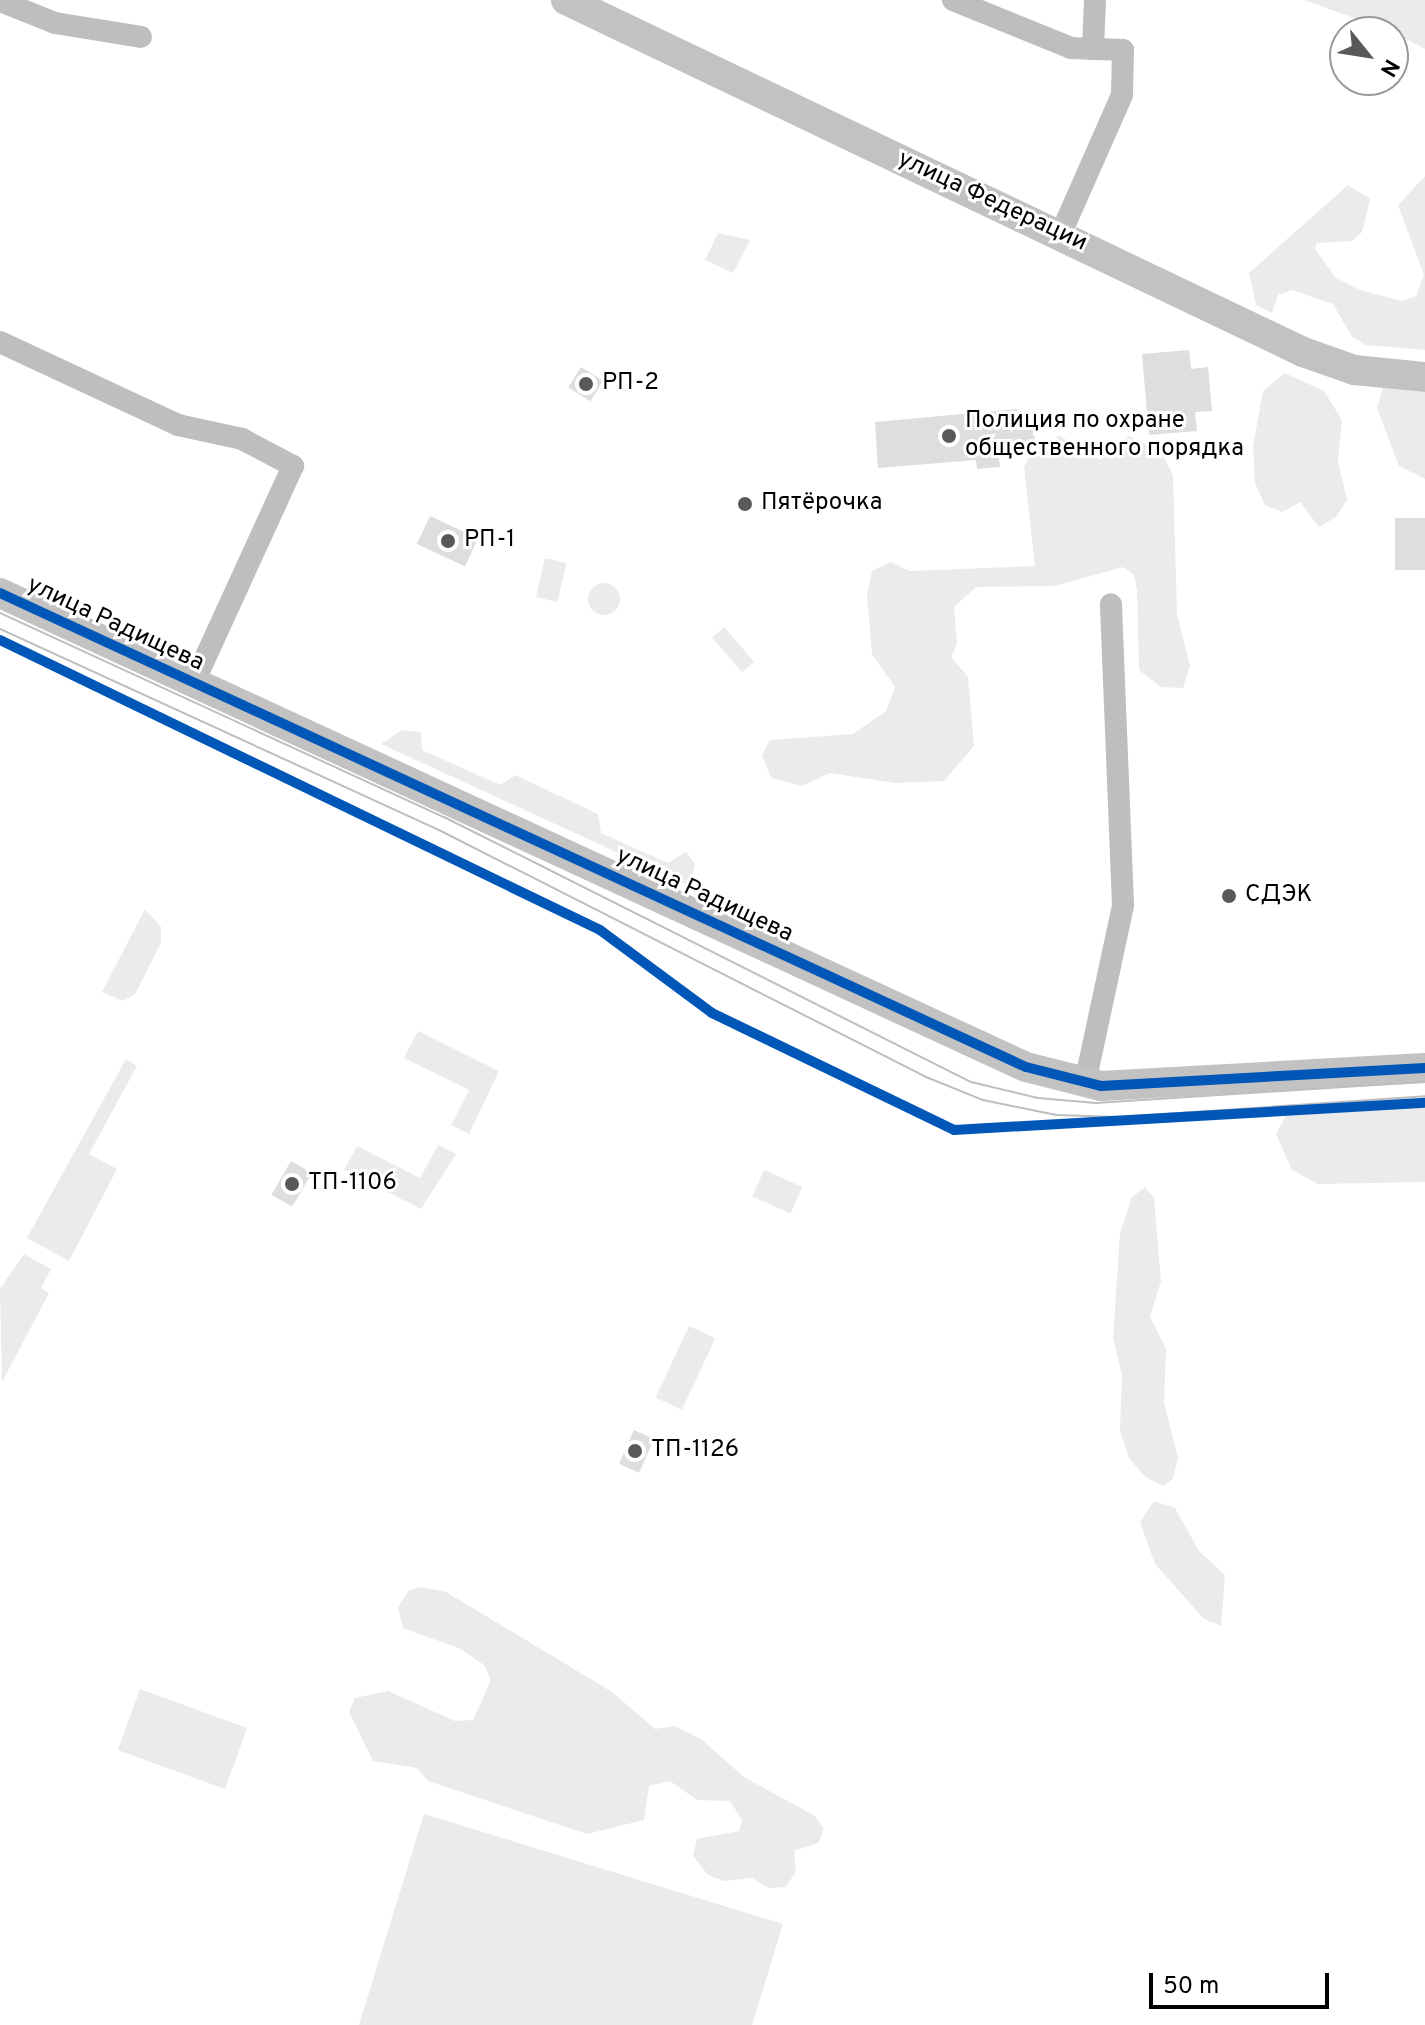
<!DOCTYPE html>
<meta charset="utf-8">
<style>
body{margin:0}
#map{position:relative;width:1425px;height:2025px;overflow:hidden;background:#fff;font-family:Overpass,sans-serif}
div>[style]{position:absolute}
.green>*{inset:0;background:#ebebeb;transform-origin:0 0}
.round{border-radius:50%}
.building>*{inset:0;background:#dedede;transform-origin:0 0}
.street>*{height:22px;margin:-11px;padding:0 11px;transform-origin:11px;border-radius:11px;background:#bebebe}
.secondary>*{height:30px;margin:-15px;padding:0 15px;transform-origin:15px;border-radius:15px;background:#c2c2c2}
.tram>*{height:2px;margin:-1px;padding:0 1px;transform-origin:1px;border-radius:1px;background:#bebebe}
.cycleway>*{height:10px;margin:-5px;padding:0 5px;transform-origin:5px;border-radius:5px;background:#0057b8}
.dots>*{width:22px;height:22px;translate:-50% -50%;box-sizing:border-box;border:4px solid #fff;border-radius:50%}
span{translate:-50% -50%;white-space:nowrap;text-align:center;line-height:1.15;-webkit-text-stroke:6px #fff;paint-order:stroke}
.street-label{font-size:24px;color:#000}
.poi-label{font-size:24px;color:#000}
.left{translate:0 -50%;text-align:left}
.north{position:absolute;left:1329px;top:16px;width:80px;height:80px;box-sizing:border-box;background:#fff;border:2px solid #999;border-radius:50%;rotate:120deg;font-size:22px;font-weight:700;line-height:32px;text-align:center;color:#000}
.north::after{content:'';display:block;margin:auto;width:28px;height:36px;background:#595959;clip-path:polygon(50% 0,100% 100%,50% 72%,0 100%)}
.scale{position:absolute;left:1149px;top:1973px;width:180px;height:36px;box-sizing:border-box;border:4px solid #000;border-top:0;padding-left:10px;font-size:24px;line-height:28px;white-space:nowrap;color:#000;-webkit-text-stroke:6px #fff;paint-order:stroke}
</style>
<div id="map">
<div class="green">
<i style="clip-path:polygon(1304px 0,1425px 0,1425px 49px,1393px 32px)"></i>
<i style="clip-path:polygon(1425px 176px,1425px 350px,1366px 345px,1352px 337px,1333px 304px,1292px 290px,1278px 295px,1272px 313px,1256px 305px,1249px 273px,1348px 185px,1370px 199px,1362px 232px,1352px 241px,1317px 243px,1315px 249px,1336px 278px,1360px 290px,1402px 301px,1416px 296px,1424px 275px,1398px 205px)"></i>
<i style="clip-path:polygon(718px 233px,750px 240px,733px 273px,705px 260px)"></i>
<i style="clip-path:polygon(1285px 373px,1324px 391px,1342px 420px,1338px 461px,1347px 500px,1336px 517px,1319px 527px,1300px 502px,1282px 512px,1265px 505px,1255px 483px,1253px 446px,1263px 391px)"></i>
<i style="clip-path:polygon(1425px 383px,1425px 479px,1399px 466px,1377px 408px,1383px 388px)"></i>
<i style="clip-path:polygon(1058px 435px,1101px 460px,1129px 436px,1161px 452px,1173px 475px,1177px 614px,1190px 665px,1183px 688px,1161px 687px,1139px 670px,1137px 589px,1134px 575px,1123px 567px,1054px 586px,976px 587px,954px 607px,957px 644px,951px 657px,968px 677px,974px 746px,944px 781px,895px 783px,830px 773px,802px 786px,771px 778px,762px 755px,770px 740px,853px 734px,886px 711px,895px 687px,872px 654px,867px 595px,872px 571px,891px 562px,910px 571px,1035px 566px,1024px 467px,1029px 457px,1050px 454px)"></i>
<i style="left:545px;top:558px;width:22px;height:40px;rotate:13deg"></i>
<i class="round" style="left:588px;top:583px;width:32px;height:32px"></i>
<i style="left:724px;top:627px;width:46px;height:16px;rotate:49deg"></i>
<i style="clip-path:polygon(402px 730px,421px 732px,422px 750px,500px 785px,515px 775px,598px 814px,601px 833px,668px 863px,686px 852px,695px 864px,691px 879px,688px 885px,381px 744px)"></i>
<i style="clip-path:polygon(145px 909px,161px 927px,161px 943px,135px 994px,123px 1001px,102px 992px)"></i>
<i style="clip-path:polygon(418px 1031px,499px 1071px,469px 1134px,451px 1125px,469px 1090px,404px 1058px)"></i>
<i style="clip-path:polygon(126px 1059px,137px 1066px,89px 1154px,117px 1169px,69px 1261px,27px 1238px)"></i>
<i style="clip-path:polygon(1425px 1107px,1425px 1182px,1318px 1184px,1292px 1170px,1276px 1134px,1286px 1115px)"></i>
<i style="clip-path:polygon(438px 1145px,456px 1154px,421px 1209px,344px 1170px,357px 1146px,420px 1178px)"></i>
<i style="left:764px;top:1170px;width:42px;height:29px;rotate:24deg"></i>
<i style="clip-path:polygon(1145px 1187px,1154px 1198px,1161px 1281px,1150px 1317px,1166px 1348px,1164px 1403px,1178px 1458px,1173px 1479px,1164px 1486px,1145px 1477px,1129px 1458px,1120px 1431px,1122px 1375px,1113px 1339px,1120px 1233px,1132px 1197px)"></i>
<i style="clip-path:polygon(24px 1254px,51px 1269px,41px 1288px,49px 1293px,2px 1382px,0 1289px)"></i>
<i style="left:689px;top:1326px;width:29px;height:79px;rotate:25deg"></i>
<i style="clip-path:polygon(1154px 1501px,1175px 1508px,1199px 1551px,1225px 1575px,1221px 1626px,1204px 1619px,1155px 1564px,1140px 1522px)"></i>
<i style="clip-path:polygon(421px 1587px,446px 1592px,612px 1692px,655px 1729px,675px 1726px,701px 1739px,744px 1777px,815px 1816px,824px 1829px,818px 1843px,794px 1851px,796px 1871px,786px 1887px,768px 1888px,752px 1878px,724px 1881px,708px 1875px,693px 1856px,697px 1839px,739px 1831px,742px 1820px,730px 1801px,697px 1800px,670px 1781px,649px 1786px,644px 1820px,587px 1834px,428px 1781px,417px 1768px,373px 1761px,349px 1712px,355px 1698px,388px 1691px,455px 1721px,473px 1720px,491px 1680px,484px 1665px,461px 1649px,403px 1628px,398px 1607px,409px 1590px)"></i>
<i style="left:140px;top:1689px;width:114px;height:65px;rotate:20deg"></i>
<i style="clip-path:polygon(424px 1814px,783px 1924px,752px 2025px,359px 2025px)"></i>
</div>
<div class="building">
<i style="clip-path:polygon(1189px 350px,1191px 369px,1208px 367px,1212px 411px,1195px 412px,1197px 431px,1149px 435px,1142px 354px)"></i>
<i style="left:581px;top:367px;width:26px;height:24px;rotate:32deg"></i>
<i style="clip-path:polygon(1017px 409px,1018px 419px,1033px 418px,1035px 441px,1019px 442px,1021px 456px,999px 458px,1000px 467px,977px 469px,976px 460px,878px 468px,875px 422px)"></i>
<i style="left:430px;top:516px;width:53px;height:31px;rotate:25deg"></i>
<i style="left:1395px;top:518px;width:30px;height:52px"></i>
<i style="left:291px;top:1161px;width:24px;height:39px;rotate:30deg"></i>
<i style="left:634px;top:1430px;width:22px;height:37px;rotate:24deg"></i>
</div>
<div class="street">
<i style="left:953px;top:0;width:127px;rotate:22.1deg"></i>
<i style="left:1071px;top:48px;width:52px;rotate:2.2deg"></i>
<i style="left:1123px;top:50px;width:45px;rotate:91.3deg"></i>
<i style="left:1122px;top:95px;width:151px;rotate:113.8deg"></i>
<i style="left:0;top:1px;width:59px;rotate:21.8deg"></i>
<i style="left:55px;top:23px;width:87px;rotate:9.2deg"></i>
<i style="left:1093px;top:49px;width:49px;rotate:-87.7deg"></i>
<i style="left:0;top:342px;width:196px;rotate:25deg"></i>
<i style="left:178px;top:425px;width:66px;rotate:12.3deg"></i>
<i style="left:242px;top:439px;width:58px;rotate:27.9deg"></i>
<i style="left:293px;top:466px;width:240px;rotate:114.6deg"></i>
<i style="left:1085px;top:1083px;width:182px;rotate:-77.9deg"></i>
<i style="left:1123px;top:905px;width:301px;rotate:-92.3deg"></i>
</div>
<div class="secondary">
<i style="left:566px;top:0;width:817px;rotate:25.53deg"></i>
<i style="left:1303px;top:352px;width:54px;rotate:19.4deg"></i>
<i style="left:1354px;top:370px;width:71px;rotate:5.6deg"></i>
<i style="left:0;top:593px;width:1130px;rotate:24.8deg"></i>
<i style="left:1026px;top:1067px;width:77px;rotate:14.2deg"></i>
<i style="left:1101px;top:1086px;width:324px;rotate:-3.2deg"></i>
</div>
<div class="tram">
<i style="left:0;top:613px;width:489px;rotate:24.7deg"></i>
<i style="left:444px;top:817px;width:590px;rotate:26.7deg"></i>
<i style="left:971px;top:1082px;width:69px;rotate:13.4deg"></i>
<i style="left:1038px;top:1098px;width:58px;rotate:4.9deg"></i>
<i style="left:1096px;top:1103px;width:330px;rotate:-3.7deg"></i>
<i style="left:0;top:629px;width:483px;rotate:24.6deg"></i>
<i style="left:439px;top:830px;width:546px;rotate:26.89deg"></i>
<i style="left:926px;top:1077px;width:61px;rotate:22deg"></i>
<i style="left:983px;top:1100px;width:75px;rotate:11.6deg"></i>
<i style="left:1056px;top:1115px;width:64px;rotate:1.8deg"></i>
<i style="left:1120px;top:1117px;width:306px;rotate:-3.9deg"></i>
</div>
<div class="cycleway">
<i style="left:0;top:593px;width:1130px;rotate:24.8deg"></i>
<i style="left:1026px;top:1067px;width:77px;rotate:14.2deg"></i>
<i style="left:1101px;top:1086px;width:324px;rotate:-3.2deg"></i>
<i style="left:0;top:640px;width:666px;rotate:25.8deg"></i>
<i style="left:600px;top:930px;width:139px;rotate:36.5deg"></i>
<i style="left:712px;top:1013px;width:269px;rotate:25.8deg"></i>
<i style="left:954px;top:1130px;width:472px;rotate:-3.3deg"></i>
</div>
<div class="dots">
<i style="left:586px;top:384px;background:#595959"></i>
<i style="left:949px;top:436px;background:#595959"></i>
<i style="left:745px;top:504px;background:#595959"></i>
<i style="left:448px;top:541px;background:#595959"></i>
<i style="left:1229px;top:896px;background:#595959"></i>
<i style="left:292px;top:1184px;background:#595959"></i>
<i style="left:635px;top:1451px;background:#595959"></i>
</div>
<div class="street-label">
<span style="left:992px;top:202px;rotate:25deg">улица Федерации</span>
<span style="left:115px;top:625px;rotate:25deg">улица Радищева</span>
<span style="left:704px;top:896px;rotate:25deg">улица Радищева</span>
</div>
<div class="poi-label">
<span class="left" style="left:602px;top:384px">РП-2</span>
<span class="left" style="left:965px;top:436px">Полиция по охране<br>общественного порядка</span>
<span class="left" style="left:761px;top:504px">Пятёрочка</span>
<span class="left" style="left:464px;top:541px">РП-1</span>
<span class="left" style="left:1245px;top:896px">СДЭК</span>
<span class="left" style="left:308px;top:1184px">ТП-1106</span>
<span class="left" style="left:651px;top:1451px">ТП-1126</span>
</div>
<div class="north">N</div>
<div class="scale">50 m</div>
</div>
